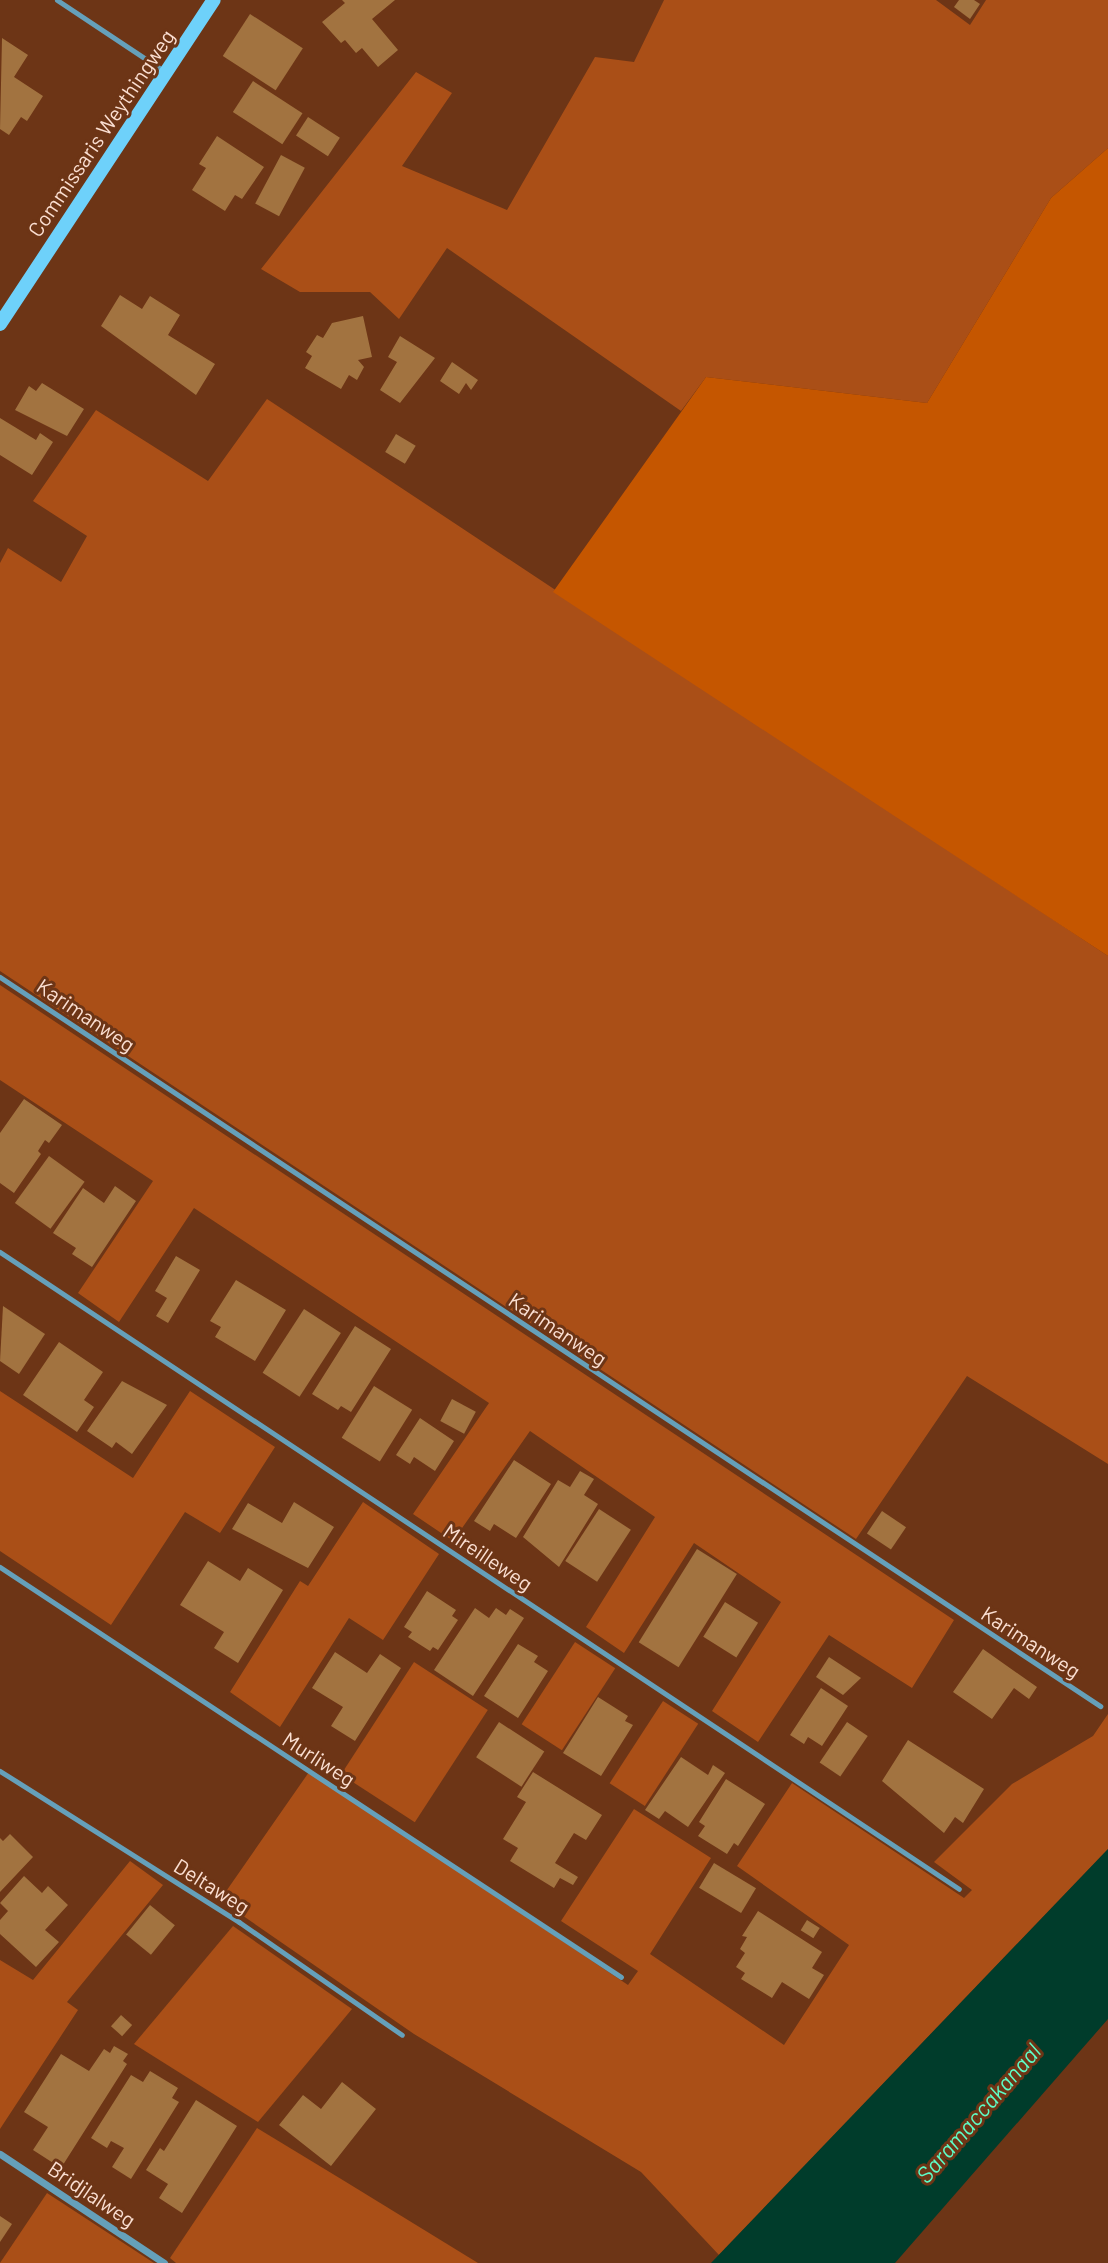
<!DOCTYPE html>
<style>
body{margin:0}
#map{position:relative;width:1108px;height:2263px;overflow:hidden;background:#6d3516;font-family:Barlow,sans-serif}
div>[style]{position:absolute}
.green>*{inset:0;background:#aa4f17;transform-origin:0 0}
.forest>*{inset:0;background:#c55600}
.water>*{inset:0;background:#003c2b}
.building>*{inset:0;background:#a27340;transform-origin:0 0}
.lane>*{height:5px;margin:-2.5px;padding:0 2.5px;transform-origin:2.5px;border-radius:2.5px;background:#65a0ba}
.street>*{height:7px;margin:-3.5px;padding:0 3.5px;transform-origin:3.5px;border-radius:3.5px;background:#65a0ba}
.secondary>*{height:14px;margin:-7px;padding:0 7px;transform-origin:7px;border-radius:7px;background:#6ed1fa}
span{translate:-50% -50%;white-space:nowrap;text-align:center;line-height:1.15;-webkit-text-stroke:6px #6d3516;paint-order:stroke}
.street-label{font-size:21px;color:#fbdfd2}
.water-label{font-size:23px;color:#5dfcc7;font-style:italic}
</style>
<div id="map">
<div class="green">
<i style="clip-path:polygon(664px 0,936px 0,970px 25px,986px 0,1108px 0,1108px 148px,1051px 198px,927px 403px,706px 377px,681px 411px,447px 248px,399px 319px,370px 292px,300px 292px,261px 269px,416px 72px,452px 93px,402px 166px,507px 210px,595px 57px,634px 62px)"></i>
<i style="clip-path:polygon(267px 399px,1108px 956px,1108px 1464px,967px 1376px,856px 1539px,0 971px,0 563px,8px 548px,61px 582px,87px 536px,33px 501px,96px 410px,208px 481px)"></i>
<i style="clip-path:polygon(0 985px,954px 1620px,912px 1688px,829px 1635px,758px 1742px,712px 1711px,781px 1602px,694px 1543px,624px 1653px,586px 1627px,655px 1517px,530px 1431px,453px 1541px,413px 1514px,489px 1403px,194px 1208px,119px 1322px,78px 1293px,153px 1181px,0 1080px)"></i>
<i style="clip-path:polygon(0 1391px,133px 1478px,190px 1391px,275px 1447px,220px 1533px,185px 1512px,111px 1625px,0 1551px)"></i>
<i style="clip-path:polygon(363px 1502px,439px 1554px,383px 1640px,349px 1618px,280px 1727px,230px 1692px,300px 1581px,308px 1586px)"></i>
<i style="left:575px;top:1642px;width:48px;height:98px;rotate:33deg"></i>
<i style="left:414px;top:1662px;width:88px;height:134px;rotate:33deg"></i>
<i style="left:663px;top:1701px;width:42px;height:98px;rotate:33deg"></i>
<i style="clip-path:polygon(1108px 1714px,1108px 1849px,719px 2255px,641px 2172px,414px 2034px,220px 1900px,309px 1772px,628px 1985px,638px 1971px,561px 1921px,634px 1809px,711px 1858px,650px 1954px,784px 2045px,849px 1945px,737px 1866px,792px 1783px,964px 1898px,972px 1890px,934px 1862px,1012px 1784px,1093px 1736px)"></i>
<i style="clip-path:polygon(130px 1861px,163px 1885px,67px 2002px,78px 2010px,0 2129px,0 1960px,33px 1980px)"></i>
<i style="clip-path:polygon(233px 1926px,352px 2009px,258px 2122px,134px 2044px)"></i>
<i style="clip-path:polygon(257px 2128px,346px 2182px,478px 2263px,176px 2263px,170px 2258px)"></i>
<i style="clip-path:polygon(47px 2193px,154px 2263px,0 2263px)"></i>
</div>
<div class="forest">
<i style="clip-path:polygon(1108px 148px,1108px 956px,553px 592px,706px 377px,927px 403px,1051px 198px)"></i>
</div>
<div class="water">
<i style="clip-path:polygon(1108px 1849px,1108px 2019px,895px 2263px,711px 2263px)"></i>
</div>
<div class="building">
<i style="clip-path:polygon(342px 0,395px 0,372px 19px,398px 50px,378px 67px,362px 48px,356px 53px,345px 40px,341px 43px,322px 22px,345px 3px)"></i>
<i style="clip-path:polygon(959px 0,974px 0,980px 4px,970px 19px,954px 7px)"></i>
<i style="left:250px;top:14px;width:63px;height:50px;rotate:33deg"></i>
<i style="clip-path:polygon(2px 38px,28px 55px,14px 77px,43px 96px,27px 121px,21px 117px,9px 135px,0 129px)"></i>
<i style="left:253px;top:81px;width:59px;height:37px;rotate:33deg"></i>
<i style="left:308px;top:117px;width:38px;height:22px;rotate:33deg"></i>
<i style="clip-path:polygon(217px 136px,264px 167px,242px 199px,235px 195px,225px 211px,192px 190px,206px 168px,199px 164px)"></i>
<i style="left:281px;top:155px;width:27px;height:55px;rotate:28deg"></i>
<i style="clip-path:polygon(120px 295px,142px 309px,150px 296px,180px 315px,168px 335px,215px 364px,196px 395px,101px 326px)"></i>
<i style="clip-path:polygon(363px 316px,372px 357px,358px 360px,364px 367px,357px 380px,349px 375px,341px 389px,305px 368px,312px 356px,306px 352px,317px 335px,323px 338px,332px 323px)"></i>
<i style="clip-path:polygon(400px 336px,435px 358px,400px 403px,380px 390px,397px 362px,388px 357px)"></i>
<i style="clip-path:polygon(452px 362px,478px 380px,471px 390px,466px 383px,459px 394px,440px 381px)"></i>
<i style="clip-path:polygon(42px 383px,84px 409px,67px 436px,15px 410px,29px 386px,36px 391px)"></i>
<i style="clip-path:polygon(0 418px,36px 440px,40px 433px,53px 442px,32px 475px,0 455px)"></i>
<i style="left:396px;top:434px;width:23px;height:21px;rotate:31deg"></i>
<i style="clip-path:polygon(24px 1099px,62px 1125px,49px 1143px,45px 1140px,38px 1151px,41px 1154px,14px 1193px,0 1183px,0 1133px)"></i>
<i style="left:49px;top:1156px;width:44px;height:58px;rotate:36deg"></i>
<i style="clip-path:polygon(115px 1186px,136px 1201px,92px 1267px,72px 1254px,76px 1248px,53px 1233px,83px 1188px,104px 1203px)"></i>
<i style="clip-path:polygon(176px 1256px,200px 1270px,168px 1323px,156px 1316px,167px 1298px,155px 1291px)"></i>
<i style="clip-path:polygon(236px 1280px,286px 1310px,255px 1361px,215px 1337px,221px 1327px,210px 1321px)"></i>
<i style="clip-path:polygon(3px 1306px,45px 1334px,19px 1374px,0 1361px)"></i>
<i style="left:304px;top:1309px;width:44px;height:76px;rotate:33deg"></i>
<i style="clip-path:polygon(355px 1326px,391px 1349px,351px 1412px,341px 1406px,338px 1410px,312px 1394px)"></i>
<i style="clip-path:polygon(59px 1342px,103px 1372px,84px 1400px,94px 1407px,77px 1432px,23px 1395px)"></i>
<i style="clip-path:polygon(122px 1381px,167px 1405px,132px 1454px,116px 1442px,112px 1448px,87px 1431px)"></i>
<i style="left:374px;top:1386px;width:45px;height:61px;rotate:32deg"></i>
<i style="left:452px;top:1399px;width:27px;height:25px;rotate:28deg"></i>
<i style="clip-path:polygon(420px 1418px,454px 1441px,435px 1471px,414px 1457px,410px 1464px,396px 1455px)"></i>
<i style="clip-path:polygon(514px 1460px,551px 1484px,516px 1538px,494px 1524px,490px 1531px,474px 1521px)"></i>
<i style="clip-path:polygon(580px 1471px,594px 1479px,584px 1495px,598px 1504px,559px 1567px,523px 1537px,558px 1480px,570px 1487px)"></i>
<i style="clip-path:polygon(294px 1502px,334px 1527px,308px 1568px,232px 1529px,248px 1503px,282px 1523px)"></i>
<i style="left:599px;top:1509px;width:38px;height:62px;rotate:33deg"></i>
<i style="left:882px;top:1511px;width:29px;height:27px;rotate:34deg"></i>
<i style="left:697px;top:1549px;width:47px;height:110px;rotate:32deg"></i>
<i style="clip-path:polygon(208px 1561px,240px 1581px,248px 1568px,283px 1590px,238px 1663px,214px 1648px,224px 1632px,180px 1605px)"></i>
<i style="clip-path:polygon(427px 1591px,456px 1610px,452px 1616px,458px 1620px,438px 1650px,433px 1647px,430px 1651px,408px 1637px,412px 1632px,404px 1627px)"></i>
<i style="left:725px;top:1602px;width:39px;height:41px;rotate:32deg"></i>
<i style="clip-path:polygon(475px 1608px,489px 1618px,496px 1608px,506px 1615px,510px 1609px,524px 1618px,473px 1696px,434px 1670px)"></i>
<i style="clip-path:polygon(518px 1644px,538px 1656px,534px 1662px,548px 1671px,518px 1718px,484px 1696px)"></i>
<i style="clip-path:polygon(983px 1649px,1037px 1687px,1029px 1699px,1014px 1688px,992px 1719px,953px 1692px)"></i>
<i style="clip-path:polygon(335px 1652px,367px 1673px,380px 1654px,401px 1668px,355px 1741px,331px 1726px,343px 1707px,312px 1688px)"></i>
<i style="clip-path:polygon(829px 1657px,861px 1678px,843px 1695px,816px 1677px)"></i>
<i style="clip-path:polygon(821px 1688px,848px 1706px,822px 1746px,808px 1737px,804px 1744px,790px 1735px)"></i>
<i style="clip-path:polygon(598px 1697px,628px 1716px,625px 1721px,633px 1725px,601px 1776px,563px 1753px)"></i>
<i style="left:499px;top:1722px;width:54px;height:42px;rotate:33deg"></i>
<i style="left:847px;top:1722px;width:25px;height:49px;rotate:34deg"></i>
<i style="clip-path:polygon(908px 1740px,984px 1789px,963px 1823px,955px 1817px,944px 1833px,882px 1781px)"></i>
<i style="clip-path:polygon(681px 1757px,708px 1775px,713px 1765px,725px 1773px,688px 1827px,665px 1811px,659px 1819px,645px 1810px)"></i>
<i style="clip-path:polygon(533px 1772px,602px 1815px,586px 1840px,574px 1833px,555px 1863px,578px 1877px,573px 1885px,560px 1878px,554px 1888px,510px 1861px,518px 1848px,503px 1839px,526px 1802px,517px 1797px)"></i>
<i style="clip-path:polygon(726px 1779px,765px 1804px,738px 1846px,734px 1843px,727px 1854px,698px 1836px,705px 1826px,699px 1822px)"></i>
<i style="clip-path:polygon(10px 1834px,33px 1857px,0 1892px,0 1838px,3px 1841px)"></i>
<i style="left:714px;top:1863px;width:49px;height:29px;rotate:31deg"></i>
<i style="clip-path:polygon(24px 1876px,42px 1893px,48px 1886px,68px 1905px,45px 1930px,59px 1942px,36px 1967px,0 1934px,0 1920px,8px 1911px,0 1903px)"></i>
<i style="left:150px;top:1905px;width:32px;height:38px;rotate:39deg"></i>
<i style="clip-path:polygon(758px 1911px,822px 1952px,812px 1968px,824px 1975px,809px 1999px,782px 1982px,772px 1998px,741px 1979px,745px 1973px,736px 1967px,745px 1953px,740px 1949px,747px 1937px,742px 1936px)"></i>
<i style="left:807px;top:1920px;width:15px;height:12px;rotate:32deg"></i>
<i style="left:121px;top:2015px;width:15px;height:15px;rotate:42deg"></i>
<i style="clip-path:polygon(114px 2046px,128px 2054px,123px 2061px,127px 2064px,61px 2168px,33px 2150px,48px 2127px,24px 2112px,61px 2054px,89px 2071px,104px 2049px,110px 2053px)"></i>
<i style="clip-path:polygon(150px 2071px,178px 2088px,172px 2098px,179px 2102px,131px 2179px,112px 2167px,124px 2148px,111px 2141px,107px 2148px,91px 2138px,131px 2075px,143px 2082px)"></i>
<i style="clip-path:polygon(342px 2082px,376px 2109px,331px 2166px,279px 2125px,303px 2095px,321px 2109px)"></i>
<i style="clip-path:polygon(196px 2100px,237px 2126px,182px 2213px,159px 2198px,168px 2184px,146px 2170px,160px 2148px,164px 2151px)"></i>
<i style="clip-path:polygon(0 2216px,12px 2224px,0 2242px)"></i>
</div>
<div class="lane">
<i style="left:57px;top:0;width:128px;rotate:33.6deg"></i>
<i style="left:0;top:977px;width:1320px;rotate:33.53deg"></i>
<i style="left:0;top:1252px;width:1151px;rotate:33.59deg"></i>
<i style="left:0;top:1567px;width:744px;rotate:33.43deg"></i>
<i style="left:0;top:1771px;width:283px;rotate:32.3deg"></i>
<i style="left:239px;top:1922px;width:198px;rotate:34.7deg"></i>
</div>
<div class="street">
<i style="left:0;top:2154px;width:197px;rotate:33.6deg"></i>
</div>
<div class="secondary">
<i style="left:0;top:324px;width:388px;rotate:-56.6deg"></i>
</div>
<div class="street-label">
<span style="left:101px;top:133px;rotate:-56deg">Commissaris Weythingweg</span>
<span style="left:86px;top:1015px;rotate:34deg">Karimanweg</span>
<span style="left:558px;top:1329px;rotate:34deg">Karimanweg</span>
<span style="left:488px;top:1557px;rotate:34deg">Mireilleweg</span>
<span style="left:1031px;top:1642px;rotate:33deg">Karimanweg</span>
<span style="left:319px;top:1759px;rotate:33deg">Murliweg</span>
<span style="left:212px;top:1886px;rotate:32deg">Deltaweg</span>
<span style="left:92px;top:2194px;rotate:34deg">Bridjlalweg</span>
</div>
<div class="water-label">
<span style="left:978px;top:2113px;rotate:-49deg">Saramaccakanaal</span>
</div>
</div>
